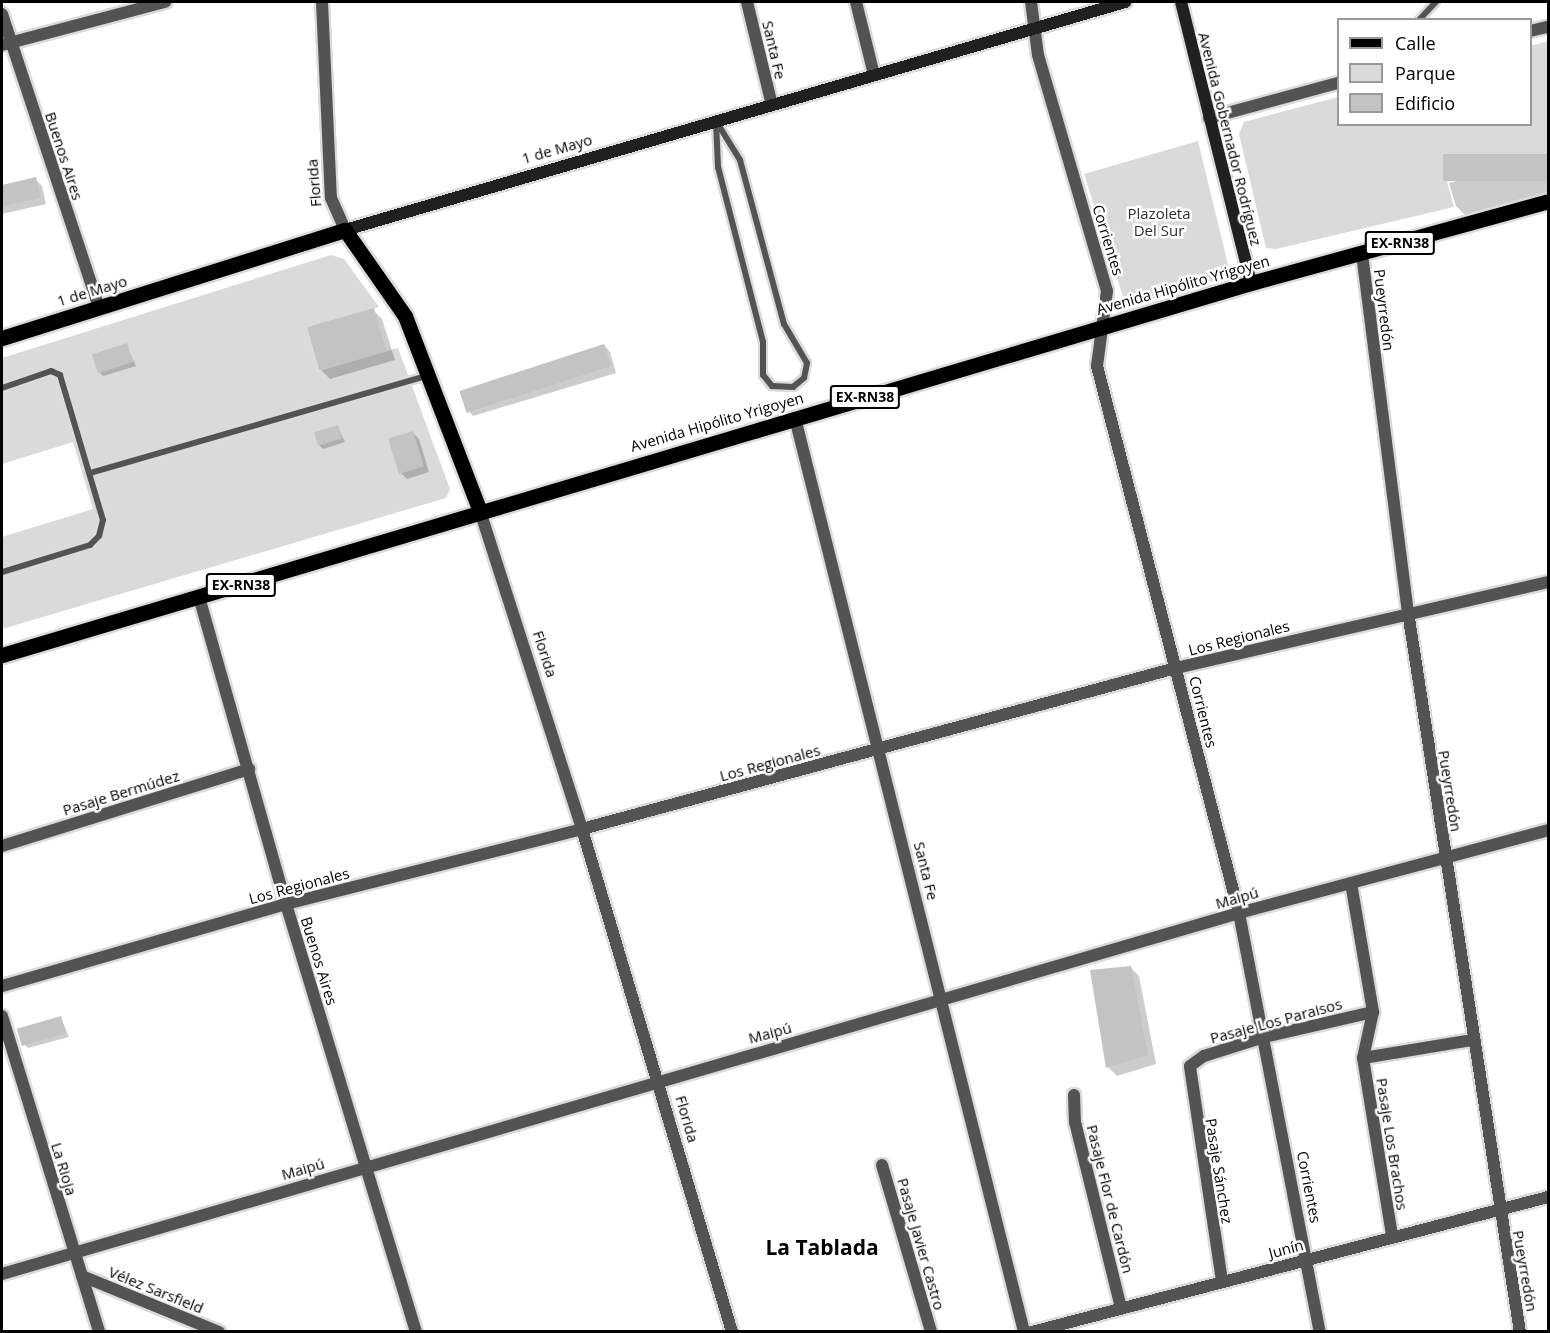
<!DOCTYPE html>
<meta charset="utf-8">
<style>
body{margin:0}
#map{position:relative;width:1550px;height:1333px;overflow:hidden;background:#fff;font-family:"Open Sans",sans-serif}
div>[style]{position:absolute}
.green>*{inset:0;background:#dadada}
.shadow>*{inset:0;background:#0003}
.building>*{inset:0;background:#c3c3c3;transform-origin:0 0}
.roads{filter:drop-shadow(2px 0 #dbdbdb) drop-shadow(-2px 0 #dbdbdb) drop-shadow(0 2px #dbdbdb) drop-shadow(0 -2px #dbdbdb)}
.lane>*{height:6px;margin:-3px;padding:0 3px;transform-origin:3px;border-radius:3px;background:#535353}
.street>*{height:12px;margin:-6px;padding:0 6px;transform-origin:6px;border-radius:6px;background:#535353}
.secondary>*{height:12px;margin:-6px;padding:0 6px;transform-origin:6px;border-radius:6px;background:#202020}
.primary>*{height:15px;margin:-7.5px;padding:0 7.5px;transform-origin:7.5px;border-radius:7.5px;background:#000}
span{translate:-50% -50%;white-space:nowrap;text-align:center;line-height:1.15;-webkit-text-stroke:5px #fff;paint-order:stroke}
.shield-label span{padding:2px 4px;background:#fff;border:2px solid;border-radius:4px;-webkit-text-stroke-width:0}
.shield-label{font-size:14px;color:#000;font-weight:700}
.street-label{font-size:15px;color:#000}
.park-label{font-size:15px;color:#313131}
.district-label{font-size:21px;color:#000;font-weight:700}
.frame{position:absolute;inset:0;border:3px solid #000;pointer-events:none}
.legend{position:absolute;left:1337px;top:18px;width:195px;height:108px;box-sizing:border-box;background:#fff;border:2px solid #999;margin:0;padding:8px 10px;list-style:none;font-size:18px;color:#000}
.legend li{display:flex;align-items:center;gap:12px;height:30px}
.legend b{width:30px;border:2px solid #999}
</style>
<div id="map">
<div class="green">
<i style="clip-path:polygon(1548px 41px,1548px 154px,1447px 182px,1454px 207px,1276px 249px,1266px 248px,1239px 134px,1244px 122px,1338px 97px,1338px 124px,1530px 124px,1531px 46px)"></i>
<i style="clip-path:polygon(1198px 141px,1230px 273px,1224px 278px,1136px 304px,1129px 302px,1123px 297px,1084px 174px)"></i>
<i style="clip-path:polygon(331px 255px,344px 259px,379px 307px,307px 329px,319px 371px,398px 348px,450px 489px,446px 498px,2px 629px,2px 537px,93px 509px,73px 442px,2px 464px,2px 358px)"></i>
</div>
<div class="shadow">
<i style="clip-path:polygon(1548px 156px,1548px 192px,1465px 215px,1456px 206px,1449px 183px)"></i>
<i style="clip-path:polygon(35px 179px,42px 186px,46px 204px,2px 214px,2px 186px)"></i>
<i style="clip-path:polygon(373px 310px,382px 319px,395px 360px,330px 379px,321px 370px)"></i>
<i style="clip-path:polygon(126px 345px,136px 366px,103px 376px,99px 372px)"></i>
<i style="clip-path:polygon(604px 345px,610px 352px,616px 373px,473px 416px,467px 409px)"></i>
<i style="clip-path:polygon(338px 427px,345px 442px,323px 449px,319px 445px)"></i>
<i style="clip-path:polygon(413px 433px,419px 439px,429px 472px,407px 479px,400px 472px)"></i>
<i style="clip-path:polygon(1130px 967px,1139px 976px,1156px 1064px,1117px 1076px,1108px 1067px)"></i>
<i style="clip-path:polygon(61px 1018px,69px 1037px,28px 1048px,24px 1044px)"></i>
</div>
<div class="building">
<i style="left:1548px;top:154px;width:27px;height:105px;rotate:90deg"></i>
<i style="clip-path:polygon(36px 177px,41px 198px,2px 206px,2px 185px)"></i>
<i style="left:374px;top:308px;width:45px;height:70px;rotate:74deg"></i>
<i style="left:127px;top:343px;width:20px;height:37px;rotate:72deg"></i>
<i style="left:604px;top:344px;width:23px;height:152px;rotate:72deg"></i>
<i style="left:338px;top:425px;width:14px;height:25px;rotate:73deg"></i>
<i style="left:413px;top:431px;width:37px;height:26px;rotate:73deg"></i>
<i style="clip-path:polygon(1131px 966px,1148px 1055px,1106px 1068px,1090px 970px)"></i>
<i style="left:61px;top:1016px;width:18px;height:46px;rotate:74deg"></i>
</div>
<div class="roads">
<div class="lane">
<i style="left:1419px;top:20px;width:25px;rotate:-47deg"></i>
<i style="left:716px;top:121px;width:46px;rotate:58.4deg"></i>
<i style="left:740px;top:160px;width:170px;rotate:75deg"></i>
<i style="left:784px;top:324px;width:45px;rotate:59.5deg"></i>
<i style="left:807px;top:363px;width:15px;rotate:101deg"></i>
<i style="left:804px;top:378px;width:14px;rotate:141deg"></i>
<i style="left:793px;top:387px;width:21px;rotate:-177deg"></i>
<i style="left:772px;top:386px;width:14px;rotate:-129deg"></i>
<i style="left:763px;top:375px;width:33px;rotate:-90deg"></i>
<i style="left:763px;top:342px;width:181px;rotate:-104.4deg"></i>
<i style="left:718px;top:167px;width:46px;rotate:-92.5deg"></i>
<i style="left:2px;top:388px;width:52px;rotate:-19.1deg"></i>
<i style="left:51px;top:371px;width:10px;rotate:24deg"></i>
<i style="left:60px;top:375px;width:151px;rotate:73.5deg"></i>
<i style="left:103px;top:520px;width:16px;rotate:104deg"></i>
<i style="left:99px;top:536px;width:13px;rotate:135deg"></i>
<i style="left:90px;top:545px;width:92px;rotate:162.9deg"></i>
<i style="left:90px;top:473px;width:350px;rotate:-16.1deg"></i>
</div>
<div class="street">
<i style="left:322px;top:2px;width:196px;rotate:87.4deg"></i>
<i style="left:331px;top:198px;width:35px;rotate:66deg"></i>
<i style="left:747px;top:2px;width:106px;rotate:76.4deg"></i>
<i style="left:856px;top:2px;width:75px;rotate:76.1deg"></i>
<i style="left:1031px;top:2px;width:53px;rotate:82.5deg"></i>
<i style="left:1038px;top:55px;width:246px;rotate:73.7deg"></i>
<i style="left:1107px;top:291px;width:76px;rotate:97.6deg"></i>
<i style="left:1097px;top:366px;width:565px;rotate:75.45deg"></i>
<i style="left:1239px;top:913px;width:427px;rotate:79.1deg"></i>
<i style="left:2px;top:14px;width:310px;rotate:71.7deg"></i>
<i style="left:1530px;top:31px;width:18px;rotate:-13deg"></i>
<i style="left:2px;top:45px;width:169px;rotate:-14.8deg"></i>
<i style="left:1209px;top:118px;width:134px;rotate:-15.2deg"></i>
<i style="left:1362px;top:254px;width:361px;rotate:82.7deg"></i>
<i style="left:1408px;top:612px;width:729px;rotate:81.16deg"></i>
<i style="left:795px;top:418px;width:942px;rotate:75.93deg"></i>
<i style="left:480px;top:511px;width:334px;rotate:72.2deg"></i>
<i style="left:582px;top:829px;width:525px;rotate:73.39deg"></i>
<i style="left:199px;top:597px;width:319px;rotate:74.2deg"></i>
<i style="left:286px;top:904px;width:447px;rotate:73.1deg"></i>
<i style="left:2px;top:846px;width:259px;rotate:-17.3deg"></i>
<i style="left:1351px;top:883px;width:131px;rotate:80.3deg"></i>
<i style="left:1373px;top:1012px;width:47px;rotate:102.3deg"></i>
<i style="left:1363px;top:1058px;width:179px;rotate:80.7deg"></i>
<i style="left:2px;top:986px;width:296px;rotate:-16.1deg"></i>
<i style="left:286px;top:904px;width:305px;rotate:-14.2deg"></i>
<i style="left:582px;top:829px;width:615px;rotate:-15.17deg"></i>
<i style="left:1176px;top:668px;width:382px;rotate:-13deg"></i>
<i style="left:2px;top:1016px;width:331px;rotate:72.9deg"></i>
<i style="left:1363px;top:1058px;width:110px;rotate:-9.4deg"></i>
<i style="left:1074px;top:1095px;width:27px;rotate:88deg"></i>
<i style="left:1075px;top:1122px;width:192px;rotate:76.1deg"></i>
<i style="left:882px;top:1165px;width:174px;rotate:73.6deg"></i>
<i style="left:2px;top:1274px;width:1289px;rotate:-16.27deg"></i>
<i style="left:1239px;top:913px;width:320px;rotate:-15deg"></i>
<i style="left:82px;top:1276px;width:148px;rotate:22.2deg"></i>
<i style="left:1222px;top:1281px;width:217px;rotate:-98.5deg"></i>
<i style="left:1190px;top:1066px;width:17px;rotate:-36deg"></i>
<i style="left:1204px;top:1056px;width:63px;rotate:-17.6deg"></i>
<i style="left:1264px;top:1037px;width:112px;rotate:-12.9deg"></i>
<i style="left:1032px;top:1332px;width:533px;rotate:-14.66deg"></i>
</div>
<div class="secondary">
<i style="left:1181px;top:2px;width:290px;rotate:76deg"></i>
<i style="left:345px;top:230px;width:813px;rotate:-16.29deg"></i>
</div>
<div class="primary">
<i style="left:2px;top:338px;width:360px;rotate:-17.5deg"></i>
<i style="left:345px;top:230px;width:105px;rotate:55.1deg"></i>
<i style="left:405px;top:316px;width:209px;rotate:69deg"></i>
<i style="left:2px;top:655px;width:1303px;rotate:-16.59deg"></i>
<i style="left:1251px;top:283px;width:308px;rotate:-15.4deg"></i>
</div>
</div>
<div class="shield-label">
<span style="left:1400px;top:243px">EX-RN38</span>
<span style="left:865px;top:397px">EX-RN38</span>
<span style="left:241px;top:585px">EX-RN38</span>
</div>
<div class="street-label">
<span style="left:774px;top:50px;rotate:77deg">Santa Fe</span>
<span style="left:1230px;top:139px;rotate:76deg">Avenida Gobernador Rodríguez</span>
<span style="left:557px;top:149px;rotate:-16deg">1 de Mayo</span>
<span style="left:64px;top:156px;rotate:72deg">Buenos Aires</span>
<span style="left:314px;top:183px;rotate:-95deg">Florida</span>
<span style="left:1108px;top:240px;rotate:73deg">Corrientes</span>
<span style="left:1183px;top:285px;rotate:-16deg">Avenida Hipólito Yrigoyen</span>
<span style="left:92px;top:291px;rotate:-17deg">1 de Mayo</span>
<span style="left:1384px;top:310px;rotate:83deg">Pueyrredón</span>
<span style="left:717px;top:422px;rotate:-16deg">Avenida Hipólito Yrigoyen</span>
<span style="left:1239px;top:638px;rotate:-14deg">Los Regionales</span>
<span style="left:545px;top:654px;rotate:72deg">Florida</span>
<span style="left:1203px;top:712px;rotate:76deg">Corrientes</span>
<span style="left:770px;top:763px;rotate:-15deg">Los Regionales</span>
<span style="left:1450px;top:791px;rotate:81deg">Pueyrredón</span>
<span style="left:121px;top:793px;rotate:-17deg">Pasaje Bermúdez</span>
<span style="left:926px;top:871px;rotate:76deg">Santa Fe</span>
<span style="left:299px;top:886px;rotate:-15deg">Los Regionales</span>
<span style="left:1237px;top:898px;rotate:-16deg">Maipú</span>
<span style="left:319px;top:961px;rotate:73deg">Buenos Aires</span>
<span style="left:1276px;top:1021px;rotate:-15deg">Pasaje Los Paraisos</span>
<span style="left:770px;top:1033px;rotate:-15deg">Maipú</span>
<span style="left:687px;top:1119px;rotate:74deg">Florida</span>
<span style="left:1392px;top:1144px;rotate:81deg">Pasaje Los Brachos</span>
<span style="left:64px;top:1169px;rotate:73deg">La Rioja</span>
<span style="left:303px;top:1169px;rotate:-16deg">Maipú</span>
<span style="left:1219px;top:1171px;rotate:81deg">Pasaje Sánchez</span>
<span style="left:1309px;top:1187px;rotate:79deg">Corrientes</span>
<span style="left:1110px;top:1199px;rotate:76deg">Pasaje Flor de Cardón</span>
<span style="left:921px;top:1244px;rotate:74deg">Pasaje Javier Castro</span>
<span style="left:1286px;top:1249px;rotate:-15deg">Junín</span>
<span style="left:1525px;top:1271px;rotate:80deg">Pueyrredón</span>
<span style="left:156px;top:1290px;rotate:22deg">Vélez Sarsfield</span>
</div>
<div class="park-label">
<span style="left:1159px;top:222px">Plazoleta<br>Del Sur</span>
</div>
<div class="district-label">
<span style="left:822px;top:1247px">La Tablada</span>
</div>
<div class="frame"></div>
<ul class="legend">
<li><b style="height:8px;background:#000"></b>Calle</li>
<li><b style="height:16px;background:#dadada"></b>Parque</li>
<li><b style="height:16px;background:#c3c3c3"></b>Edificio</li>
</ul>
</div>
